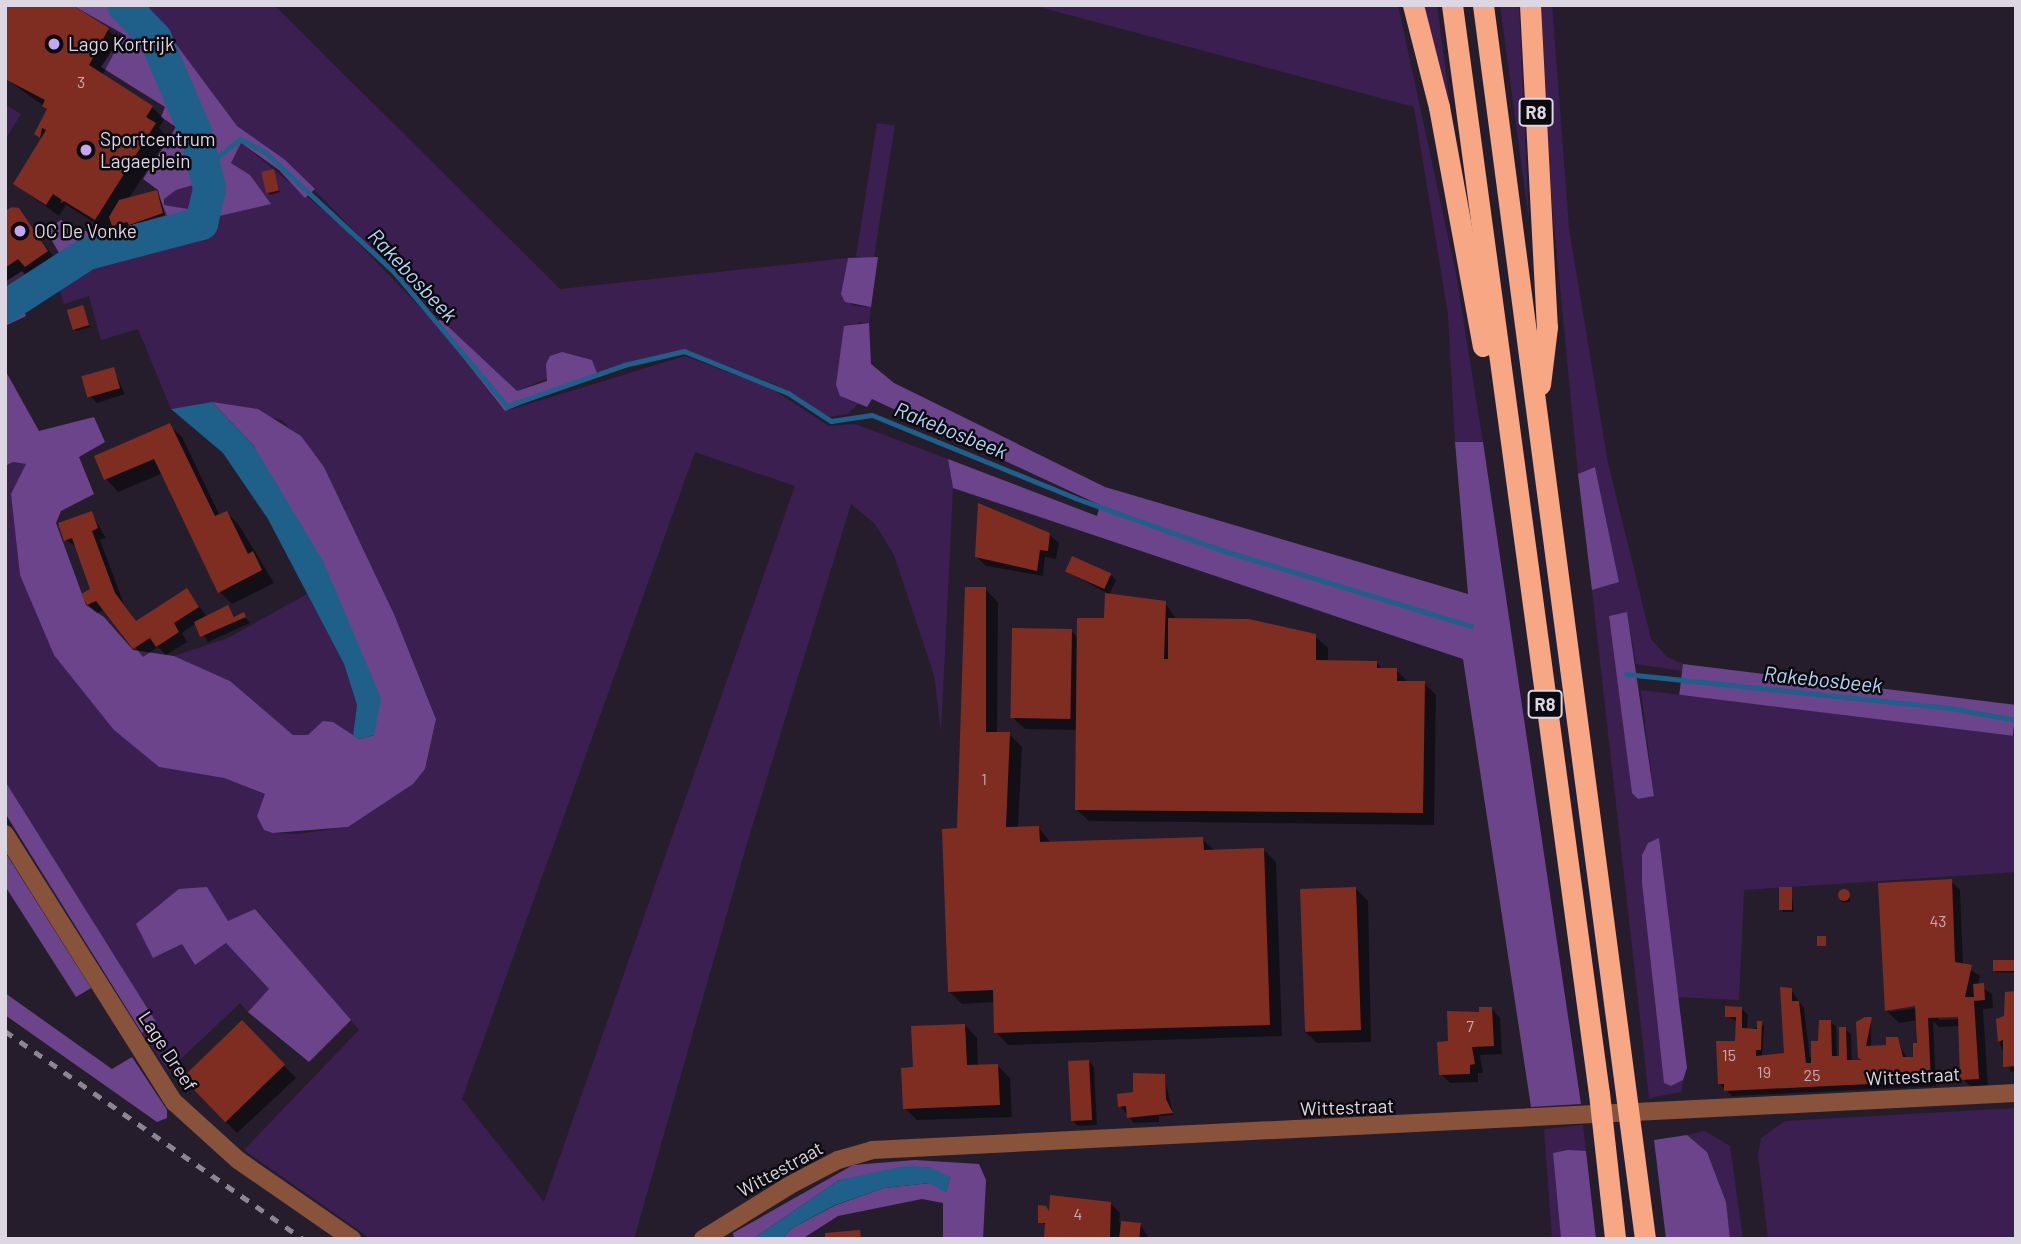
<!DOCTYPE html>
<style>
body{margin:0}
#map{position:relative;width:2021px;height:1244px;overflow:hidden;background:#251d2c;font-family:Barlow,sans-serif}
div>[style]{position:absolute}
.green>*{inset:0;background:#3c1f51;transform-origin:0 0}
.forest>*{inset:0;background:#6c448b;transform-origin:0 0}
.water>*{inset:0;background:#1e608a}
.shadow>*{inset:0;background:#0007}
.stream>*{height:5px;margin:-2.5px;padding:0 2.5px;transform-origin:2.5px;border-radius:2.5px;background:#1e608a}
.river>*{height:33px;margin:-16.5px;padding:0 16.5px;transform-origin:16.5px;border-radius:16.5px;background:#1e608a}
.building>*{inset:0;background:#802d21;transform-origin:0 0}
.round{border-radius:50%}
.minor>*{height:18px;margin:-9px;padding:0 9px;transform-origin:9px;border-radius:9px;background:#88523b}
.motorway>*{height:21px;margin:-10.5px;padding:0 10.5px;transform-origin:10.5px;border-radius:10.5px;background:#f8a784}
.rail>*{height:5px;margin-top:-2.5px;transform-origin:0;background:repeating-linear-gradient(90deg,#8c8693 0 9px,transparent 0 18px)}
.dots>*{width:19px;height:19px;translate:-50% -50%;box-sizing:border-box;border:4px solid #0c090f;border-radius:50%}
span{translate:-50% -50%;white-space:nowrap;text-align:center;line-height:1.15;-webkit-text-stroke:5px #0c090f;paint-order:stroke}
.number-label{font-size:16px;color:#c5acb2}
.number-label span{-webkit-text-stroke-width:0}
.shield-label span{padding:2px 5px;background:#0c090f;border:2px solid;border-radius:5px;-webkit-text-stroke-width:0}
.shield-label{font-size:18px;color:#dcd7e2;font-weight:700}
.poi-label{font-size:19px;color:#dcd7e2}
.left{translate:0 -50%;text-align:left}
.street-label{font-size:19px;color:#dcd7e2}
.water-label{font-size:21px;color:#b0d7f6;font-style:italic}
.frame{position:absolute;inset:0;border:7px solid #dcd7e2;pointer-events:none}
</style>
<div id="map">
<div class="green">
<i style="clip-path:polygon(147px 5px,274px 5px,560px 289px,848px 258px,841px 294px,853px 306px,871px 307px,869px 323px,858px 322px,840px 396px,858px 404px,848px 414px,829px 417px,774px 384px,684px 350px,597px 373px,592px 360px,517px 391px,465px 344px,284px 159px,237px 126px)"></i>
<i style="clip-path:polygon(1032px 5px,1398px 5px,1456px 274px,1483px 442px,1455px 442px,1448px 315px,1414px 107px)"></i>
<i style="clip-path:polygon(1423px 5px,1437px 5px,1457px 156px)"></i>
<i style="clip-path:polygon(1500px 5px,1519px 5px,1529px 221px)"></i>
<i style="clip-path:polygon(1541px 5px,1552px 5px,1569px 228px,1608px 463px,1651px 639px,1667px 657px,1683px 664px,1682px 671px,1636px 664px,1627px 612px,1609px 616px,1638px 799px,1654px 795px,1641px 690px,2016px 736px,2016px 872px,1744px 890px,1739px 1000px,1678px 997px,1659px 839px,1648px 843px,1642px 855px,1642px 883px,1664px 1083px,1671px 1086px,1683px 1080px,1681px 1092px,1649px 1098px,1592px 590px,1619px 582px,1595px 467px,1578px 474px,1551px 193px)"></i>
<i style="clip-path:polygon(5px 104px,21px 114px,5px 140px)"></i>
<i style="left:877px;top:123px;width:18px;height:135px;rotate:9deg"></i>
<i style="clip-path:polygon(evenodd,241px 143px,338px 222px,436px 324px,501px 407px,509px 410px,685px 356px,772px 389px,829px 426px,855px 424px,948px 459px,953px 488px,941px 732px,934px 675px,894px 555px,875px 524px,851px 504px,748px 840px,634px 1239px,371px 1239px,244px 1150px,359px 1030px,256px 909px,228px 922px,207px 887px,153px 958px,182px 944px,195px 965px,226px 943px,269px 990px,248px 1012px,240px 1003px,168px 1071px,142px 1033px,156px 1022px,5px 781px,5px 466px,13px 462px,26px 464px,11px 494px,20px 575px,114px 730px,159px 767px,224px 778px,266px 795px,257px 816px,273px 833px,298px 834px,348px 827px,425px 769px,436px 718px,394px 614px,324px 467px,282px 420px,212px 402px,171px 409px,138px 329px,101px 340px,89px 296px,64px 304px,56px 280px,85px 257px,199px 231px,211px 218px,270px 204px,250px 175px,231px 163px,241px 143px,695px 452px,795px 486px,544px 1202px,462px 1099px,695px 452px)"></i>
<i style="clip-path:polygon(200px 183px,205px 196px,200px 211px,164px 206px,164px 199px,176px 190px)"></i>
<i style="clip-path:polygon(307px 594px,344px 664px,357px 705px,353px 736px,333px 722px,308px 735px,293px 735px,230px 681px,174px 656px,228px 638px)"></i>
<i style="clip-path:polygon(2016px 1108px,2016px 1239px,1768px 1239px,1758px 1155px,1761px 1138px,1785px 1121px)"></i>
<i style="clip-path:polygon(1583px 1125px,1586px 1151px,1553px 1153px,1561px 1239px,1552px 1239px,1544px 1129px)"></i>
<i style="clip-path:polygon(1705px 1131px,1730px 1146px,1743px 1239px,1730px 1239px,1726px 1202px,1707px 1152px,1687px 1135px)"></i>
</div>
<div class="forest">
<i style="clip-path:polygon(72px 5px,147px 5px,237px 126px,284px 159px,315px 189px,305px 198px,279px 170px,241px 143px,231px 163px,250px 175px,271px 204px,211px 218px,215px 199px,205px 196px,200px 183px,176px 190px,164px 199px,164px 205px,200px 211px,199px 230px,103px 256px,98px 244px,17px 295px,26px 316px,5px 326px,5px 282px,22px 271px,27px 277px,59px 253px,46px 230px,61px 220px,76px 230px,105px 233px,165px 215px,158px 190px,143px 179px,176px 127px,161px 117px,165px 107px,101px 67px,123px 34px)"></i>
<i style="clip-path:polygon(878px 257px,871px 307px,845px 302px,841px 294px,848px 258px)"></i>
<i style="clip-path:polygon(440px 319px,517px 391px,547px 381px,546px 364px,550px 356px,562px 352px,592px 360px,597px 373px,505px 411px,436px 324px)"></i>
<i style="clip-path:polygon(869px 323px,871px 364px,894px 383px,1105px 487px,1468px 594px,1455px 442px,1483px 442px,1581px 1104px,1531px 1107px,1463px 659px,953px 488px,948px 459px,1097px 516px,1100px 505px,872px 399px,867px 407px,840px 396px,836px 385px,844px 326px)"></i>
<i style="clip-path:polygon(5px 370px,39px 431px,94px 417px,105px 442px,79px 457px,94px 494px,61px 511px,56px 523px,86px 605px,104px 617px,133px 650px,174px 656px,230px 681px,293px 735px,308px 735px,323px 721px,333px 722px,359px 739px,374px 735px,254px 446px,212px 402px,258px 409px,301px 436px,324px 467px,394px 614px,436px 719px,425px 769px,413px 784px,348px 827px,273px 833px,264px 830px,257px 816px,265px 794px,224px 778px,159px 767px,114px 730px,54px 655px,20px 575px,11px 494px,26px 464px,13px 462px,5px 466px)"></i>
<i style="clip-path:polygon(1595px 467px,1619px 582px,1592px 590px,1578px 474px)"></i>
<i style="clip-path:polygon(1627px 612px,1654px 796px,1638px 799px,1632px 793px,1609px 616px)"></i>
<i style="left:1683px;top:664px;width:336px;height:31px;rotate:7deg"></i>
<i style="clip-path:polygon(5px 781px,156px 1022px,142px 1033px,5px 813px)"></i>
<i style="clip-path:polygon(1659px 838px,1687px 1068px,1683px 1080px,1671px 1086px,1664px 1083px,1642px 883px,1642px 855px,1648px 843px)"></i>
<i style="clip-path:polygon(5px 852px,91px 988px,76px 997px,5px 886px)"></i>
<i style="clip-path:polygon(207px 887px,228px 921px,255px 909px,351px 1020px,309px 1062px,248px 1012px,269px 989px,226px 943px,195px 965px,182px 944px,153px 958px,136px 924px,179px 889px)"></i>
<i style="clip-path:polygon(5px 993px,112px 1069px,132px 1057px,167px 1110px,167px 1118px,157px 1122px,5px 1015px)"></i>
<i style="clip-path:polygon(1687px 1135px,1707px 1152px,1726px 1202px,1730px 1239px,1666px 1239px,1654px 1140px)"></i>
<i style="clip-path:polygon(1568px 1150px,1586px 1151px,1596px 1239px,1561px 1239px,1553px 1153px)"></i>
<i style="clip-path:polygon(915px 1160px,979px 1164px,986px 1180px,983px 1239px,943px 1239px,943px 1203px,922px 1199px,838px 1216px,802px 1239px,782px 1239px,792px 1228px,836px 1205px,884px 1188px,930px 1183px,946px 1192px,950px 1177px,839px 1180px,753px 1239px,734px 1239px,733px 1233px,853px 1165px)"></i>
</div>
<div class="water">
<i style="clip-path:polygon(212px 402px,254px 446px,323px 561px,381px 698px,374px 735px,359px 739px,353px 736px,357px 705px,344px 664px,268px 519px,223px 453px,171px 409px)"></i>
<i style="clip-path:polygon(904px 1166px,930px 1167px,950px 1177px,946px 1193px,930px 1183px,884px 1188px,835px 1205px,792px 1228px,782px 1239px,753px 1239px,839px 1180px)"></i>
</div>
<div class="shadow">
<i style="clip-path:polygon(108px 30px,120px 42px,102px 76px,152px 107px,164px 119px,159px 128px,168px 137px,128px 200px,157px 192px,168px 218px,136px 230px,119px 231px,113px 224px,108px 231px,66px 205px,59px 216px,15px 184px,42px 140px,36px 133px,49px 110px,5px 78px)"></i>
<i style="clip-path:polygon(273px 170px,280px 192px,270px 195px,267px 192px)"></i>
<i style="clip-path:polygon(19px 210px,59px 264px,38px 278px,31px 271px,5px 288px,5px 213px)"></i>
<i style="clip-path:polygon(83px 307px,90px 327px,76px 331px,74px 329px)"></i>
<i style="clip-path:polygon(113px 369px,125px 394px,97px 403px,91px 397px)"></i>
<i style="clip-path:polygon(169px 425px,182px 437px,220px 516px,227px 513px,239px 525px,274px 583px,232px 604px,220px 592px,163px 473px,118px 492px,106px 479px)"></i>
<i style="clip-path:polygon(91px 513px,106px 538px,100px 540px,124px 604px,137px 623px,187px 590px,207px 617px,227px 607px,236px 618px,243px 614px,250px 623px,208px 642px,196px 623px,182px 633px,187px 642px,166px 655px,158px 647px,143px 657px,105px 610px,97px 613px,88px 604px,92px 590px,78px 548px,66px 540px,60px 522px)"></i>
<i style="clip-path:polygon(1049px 534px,1059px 543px,1056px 559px,1045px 557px,1043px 576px,986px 566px,976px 556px)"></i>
<i style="clip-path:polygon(1067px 572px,1110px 574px,1116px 580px,1109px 595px,1165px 603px,1177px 620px,1315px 636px,1328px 648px,1328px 662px,1377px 663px,1383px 670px,1396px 670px,1409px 683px,1424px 683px,1436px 695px,1434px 825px,1089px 821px,1076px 809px,1077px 730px,1025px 729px,1012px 717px,1071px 630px,1078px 638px,1106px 620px,1107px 593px)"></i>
<i style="clip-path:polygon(985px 589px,998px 602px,997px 734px,1009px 734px,1022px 747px,1018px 828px,1039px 828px,1051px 843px,1202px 839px,1215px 851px,1264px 850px,1276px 862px,1282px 1036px,1008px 1045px,996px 1032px,995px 1002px,962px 1004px,949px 991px,959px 830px)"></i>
<i style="clip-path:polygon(evenodd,1951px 881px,1960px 890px,1963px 965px,1980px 976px,1978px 985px,1992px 994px,1993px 1008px,1983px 1009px,1988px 1088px,1972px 1088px,1963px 1079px,1960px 1026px,1939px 1027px,1933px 1021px,1936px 1086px,1732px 1096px,1720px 1084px,1737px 1042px,1738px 1022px,1727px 1016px,1742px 1009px,1748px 1015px,1747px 1030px,1764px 1025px,1762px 1057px,1786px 1054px,1791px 990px,1804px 1008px,1810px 1058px,1830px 1021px,1836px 1027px,1837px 1058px,1841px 1058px,1845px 1029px,1851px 1034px,1852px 1062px,1864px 1062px,1859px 1057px,1871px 1019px,1871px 1048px,1888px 1047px,1897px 1039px,1907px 1059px,1915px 1059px,1918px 1020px,1899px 1023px,1886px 1010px,1951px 881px,1917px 1005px,1917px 1008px,1889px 1012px,1888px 1009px,1917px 1005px,1951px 881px,1966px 1015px,1966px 1019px,1939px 1020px,1939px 1016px,1966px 1015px)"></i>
<i style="clip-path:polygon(1355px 888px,1368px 901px,1371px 1042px,1317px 1043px,1304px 1031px)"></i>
<i style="clip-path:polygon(1791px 889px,1794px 912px,1783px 912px,1781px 909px)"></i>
<i style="clip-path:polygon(1841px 890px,1849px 893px,1850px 902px,1842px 902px)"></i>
<i style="clip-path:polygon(2016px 963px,2016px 973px,1995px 972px)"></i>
<i style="clip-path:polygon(2016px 993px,2016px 1071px,2011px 1072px,1999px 1041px)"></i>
<i style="clip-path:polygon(1491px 1008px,1500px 1018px,1502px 1054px,1480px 1055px,1483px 1073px,1478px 1073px,1478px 1082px,1450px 1083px,1441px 1074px,1450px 1043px)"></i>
<i style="clip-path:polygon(242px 1022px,296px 1078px,237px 1133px,225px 1121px)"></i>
<i style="clip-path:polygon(965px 1025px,977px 1038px,978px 1067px,998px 1066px,1010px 1078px,1012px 1117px,917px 1120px,905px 1108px,915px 1069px)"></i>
<i style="clip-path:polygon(1089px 1061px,1094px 1067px,1097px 1125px,1078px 1126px,1072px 1120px)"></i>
<i style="clip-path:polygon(1164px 1075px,1173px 1115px,1159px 1116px,1159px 1122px,1134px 1123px,1120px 1106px)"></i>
<i style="clip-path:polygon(1111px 1204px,1120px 1213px,1119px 1222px,1141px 1225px,1149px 1239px,1048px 1239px,1048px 1225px,1039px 1222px,1045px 1207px,1050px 1211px)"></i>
</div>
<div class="stream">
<i style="left:206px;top:166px;width:43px;rotate:-38.5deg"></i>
<i style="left:240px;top:139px;width:30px;rotate:28deg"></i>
<i style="left:266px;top:153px;width:175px;rotate:42.9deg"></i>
<i style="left:394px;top:272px;width:175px;rotate:49.9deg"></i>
<i style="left:507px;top:406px;width:124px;rotate:-19.3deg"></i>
<i style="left:624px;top:365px;width:62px;rotate:-13.1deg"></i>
<i style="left:684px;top:351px;width:112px;rotate:22deg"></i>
<i style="left:788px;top:393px;width:51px;rotate:33.1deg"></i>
<i style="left:831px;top:421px;width:41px;rotate:-8.3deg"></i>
<i style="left:872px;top:415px;width:219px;rotate:22.2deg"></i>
<i style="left:1075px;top:498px;width:155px;rotate:19.6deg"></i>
<i style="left:1221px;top:550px;width:261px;rotate:16.9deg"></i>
<i style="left:1626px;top:674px;width:326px;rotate:6deg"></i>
<i style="left:1950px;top:708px;width:67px;rotate:10.3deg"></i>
</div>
<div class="river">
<i style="left:5px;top:306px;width:98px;rotate:-32.9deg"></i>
<i style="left:87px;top:253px;width:118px;rotate:-14.7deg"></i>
<i style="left:201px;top:223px;width:36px;rotate:-77deg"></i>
<i style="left:209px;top:188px;width:58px;rotate:-104deg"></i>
<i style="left:195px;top:132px;width:102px;rotate:-113.1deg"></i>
<i style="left:155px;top:38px;width:46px;rotate:-134.1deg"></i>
</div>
<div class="building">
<i style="clip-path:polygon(5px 5px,72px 5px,109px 28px,89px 65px,153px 106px,146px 117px,156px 123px,95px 220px,64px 201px,60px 203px,62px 200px,53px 194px,46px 205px,13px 184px,46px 130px,42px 128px,40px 138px,34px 134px,47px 109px,42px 106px,45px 100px,5px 79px)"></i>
<i style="left:274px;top:169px;width:22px;height:13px;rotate:77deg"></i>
<i style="clip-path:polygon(157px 190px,163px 213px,129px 225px,127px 222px,112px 226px,109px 217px,119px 200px)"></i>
<i style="clip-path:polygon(12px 207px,19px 208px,48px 251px,25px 267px,18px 259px,5px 268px,5px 211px)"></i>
<i style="left:83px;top:305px;width:21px;height:17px;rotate:73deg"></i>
<i style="left:114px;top:367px;width:22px;height:34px;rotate:74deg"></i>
<i style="clip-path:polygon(170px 423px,215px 516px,227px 511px,248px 554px,253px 551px,262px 570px,218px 593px,154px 459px,104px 480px,94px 456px)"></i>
<i style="clip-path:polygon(978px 503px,1050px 533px,1048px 551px,1040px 550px,1037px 571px,975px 557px)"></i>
<i style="clip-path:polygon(92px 511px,98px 528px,92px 531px,115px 593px,136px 621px,187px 588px,199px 607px,174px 623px,179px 632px,156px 647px,150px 638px,133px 649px,96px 601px,87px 605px,81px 594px,90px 589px,72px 538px,64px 541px,58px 523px)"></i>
<i style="left:1072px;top:556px;width:43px;height:17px;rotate:24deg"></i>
<i style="clip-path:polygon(965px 587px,986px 587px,986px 732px,1010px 732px,1006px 827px,1039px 826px,1040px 842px,1203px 837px,1204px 850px,1264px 848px,1270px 1025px,994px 1033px,993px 990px,948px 992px,942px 829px,957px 828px)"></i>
<i style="clip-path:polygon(1105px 593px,1166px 601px,1164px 659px,1168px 659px,1168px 618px,1249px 619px,1316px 634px,1316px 660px,1377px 661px,1377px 668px,1397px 668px,1397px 681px,1425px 681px,1423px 813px,1075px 810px,1077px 618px,1104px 618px)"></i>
<i style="clip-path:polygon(228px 605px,234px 617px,244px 612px,246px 617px,200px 637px,194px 622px)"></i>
<i style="left:1012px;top:628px;width:60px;height:90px;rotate:1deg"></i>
<i style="clip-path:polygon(1952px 879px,1955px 962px,1972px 965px,1965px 997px,1974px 997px,1973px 984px,1984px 983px,1985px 1000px,1974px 1001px,1979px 1079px,1960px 1080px,1958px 1017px,1928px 1018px,1931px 1081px,1724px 1091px,1724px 1084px,1718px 1084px,1716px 1041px,1735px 1041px,1736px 1017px,1725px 1017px,1725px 1006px,1742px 1007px,1742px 1028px,1757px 1029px,1757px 1021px,1762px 1021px,1761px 1050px,1756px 1050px,1756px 1056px,1784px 1053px,1780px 987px,1792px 988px,1792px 1001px,1799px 1001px,1806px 1063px,1811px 1063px,1811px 1041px,1818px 1041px,1819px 1020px,1831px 1020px,1832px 1056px,1839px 1056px,1839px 1027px,1846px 1027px,1847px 1060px,1862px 1060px,1858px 1058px,1856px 1022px,1865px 1017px,1872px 1017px,1866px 1046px,1886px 1045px,1886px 1037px,1898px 1037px,1903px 1057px,1913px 1057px,1913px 1043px,1917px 1043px,1915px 1006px,1885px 1011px,1878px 883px)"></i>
<i style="left:1356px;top:887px;width:143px;height:56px;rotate:88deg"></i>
<i style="left:1792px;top:887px;width:23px;height:13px;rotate:90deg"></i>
<i class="round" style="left:1838px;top:889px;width:12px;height:12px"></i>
<i style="left:1817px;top:936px;width:9px;height:10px"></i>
<i style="left:2016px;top:960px;width:11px;height:23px;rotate:90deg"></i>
<i style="clip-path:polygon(2016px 991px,2016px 1066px,2003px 1067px,2003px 1040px,1998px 1042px,1996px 1019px,2004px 1016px,2005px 992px)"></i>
<i style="clip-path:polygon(1479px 1007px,1492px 1007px,1494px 1046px,1472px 1047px,1475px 1064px,1470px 1065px,1470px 1074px,1439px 1075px,1437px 1042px,1448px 1041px,1447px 1011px,1479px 1012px)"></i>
<i style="left:242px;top:1020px;width:62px;height:83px;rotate:46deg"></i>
<i style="clip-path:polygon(965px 1024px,967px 1065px,998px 1064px,1000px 1105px,903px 1109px,901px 1068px,913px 1067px,911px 1026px)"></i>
<i style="left:1089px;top:1060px;width:60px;height:21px;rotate:87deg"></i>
<i style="clip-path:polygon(1133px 1073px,1165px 1074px,1166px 1099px,1173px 1113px,1127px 1118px,1126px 1106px,1118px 1107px,1117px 1094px,1133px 1092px)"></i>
<i style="clip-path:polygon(1050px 1195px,1111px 1202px,1110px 1239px,1044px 1238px,1045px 1223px,1038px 1223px,1038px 1205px,1046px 1206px,1049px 1211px)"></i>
<i style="left:1121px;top:1221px;width:20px;height:18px;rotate:6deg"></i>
<i style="clip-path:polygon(860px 1230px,861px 1239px,825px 1239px,825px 1233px)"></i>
</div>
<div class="minor">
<i style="left:5px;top:834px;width:317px;rotate:57.8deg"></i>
<i style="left:174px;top:1102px;width:86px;rotate:42.2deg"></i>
<i style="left:238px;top:1160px;width:139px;rotate:34.7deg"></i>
<i style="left:703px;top:1239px;width:102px;rotate:-31.8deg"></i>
<i style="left:790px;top:1185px;width:54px;rotate:-27.5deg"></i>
<i style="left:838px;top:1160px;width:35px;rotate:-16deg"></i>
<i style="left:872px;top:1150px;width:1145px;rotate:-2.85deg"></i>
</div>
<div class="motorway">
<i style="left:1413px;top:5px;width:105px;rotate:75.7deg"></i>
<i style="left:1439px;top:107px;width:243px;rotate:79.6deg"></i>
<i style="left:1452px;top:5px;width:1098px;rotate:82.31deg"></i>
<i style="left:1599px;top:1093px;width:147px;rotate:83.7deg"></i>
<i style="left:1483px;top:5px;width:1245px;rotate:82.52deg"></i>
<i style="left:1530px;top:5px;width:322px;rotate:87deg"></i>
<i style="left:1547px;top:327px;width:58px;rotate:96.9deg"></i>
</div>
<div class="rail">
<i style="left:5px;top:1031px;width:363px;rotate:34.9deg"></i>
</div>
<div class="dots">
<i style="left:54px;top:44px;background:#c4a7f1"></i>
<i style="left:86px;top:150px;background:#c4a7f1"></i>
<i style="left:20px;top:231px;background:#c4a7f1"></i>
</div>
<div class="number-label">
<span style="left:81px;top:82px">3</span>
<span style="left:984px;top:779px">1</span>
<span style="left:1938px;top:921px">43</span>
<span style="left:1470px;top:1026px">7</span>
<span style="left:1729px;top:1055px">15</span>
<span style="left:1764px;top:1072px">19</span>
<span style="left:1812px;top:1075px">25</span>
<span style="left:1078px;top:1214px">4</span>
</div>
<div class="shield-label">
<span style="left:1536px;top:112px">R8</span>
<span style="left:1545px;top:704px">R8</span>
</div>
<div class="poi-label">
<span class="left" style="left:68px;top:44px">Lago Kortrijk</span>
<span class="left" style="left:100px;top:150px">Sportcentrum<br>Lagaeplein</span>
<span class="left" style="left:34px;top:231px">OC De Vonke</span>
</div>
<div class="street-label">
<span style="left:168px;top:1051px;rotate:57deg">Lage Dreef</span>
<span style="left:1913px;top:1076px;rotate:-3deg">Wittestraat</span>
<span style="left:1347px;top:1107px;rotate:-2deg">Wittestraat</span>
<span style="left:780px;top:1169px;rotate:-29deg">Wittestraat</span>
</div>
<div class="water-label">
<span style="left:413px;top:275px;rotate:47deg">Rakebosbeek</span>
<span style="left:951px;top:430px;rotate:22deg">Rakebosbeek</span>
<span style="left:1823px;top:679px;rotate:6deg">Rakebosbeek</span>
</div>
<div class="frame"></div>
</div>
